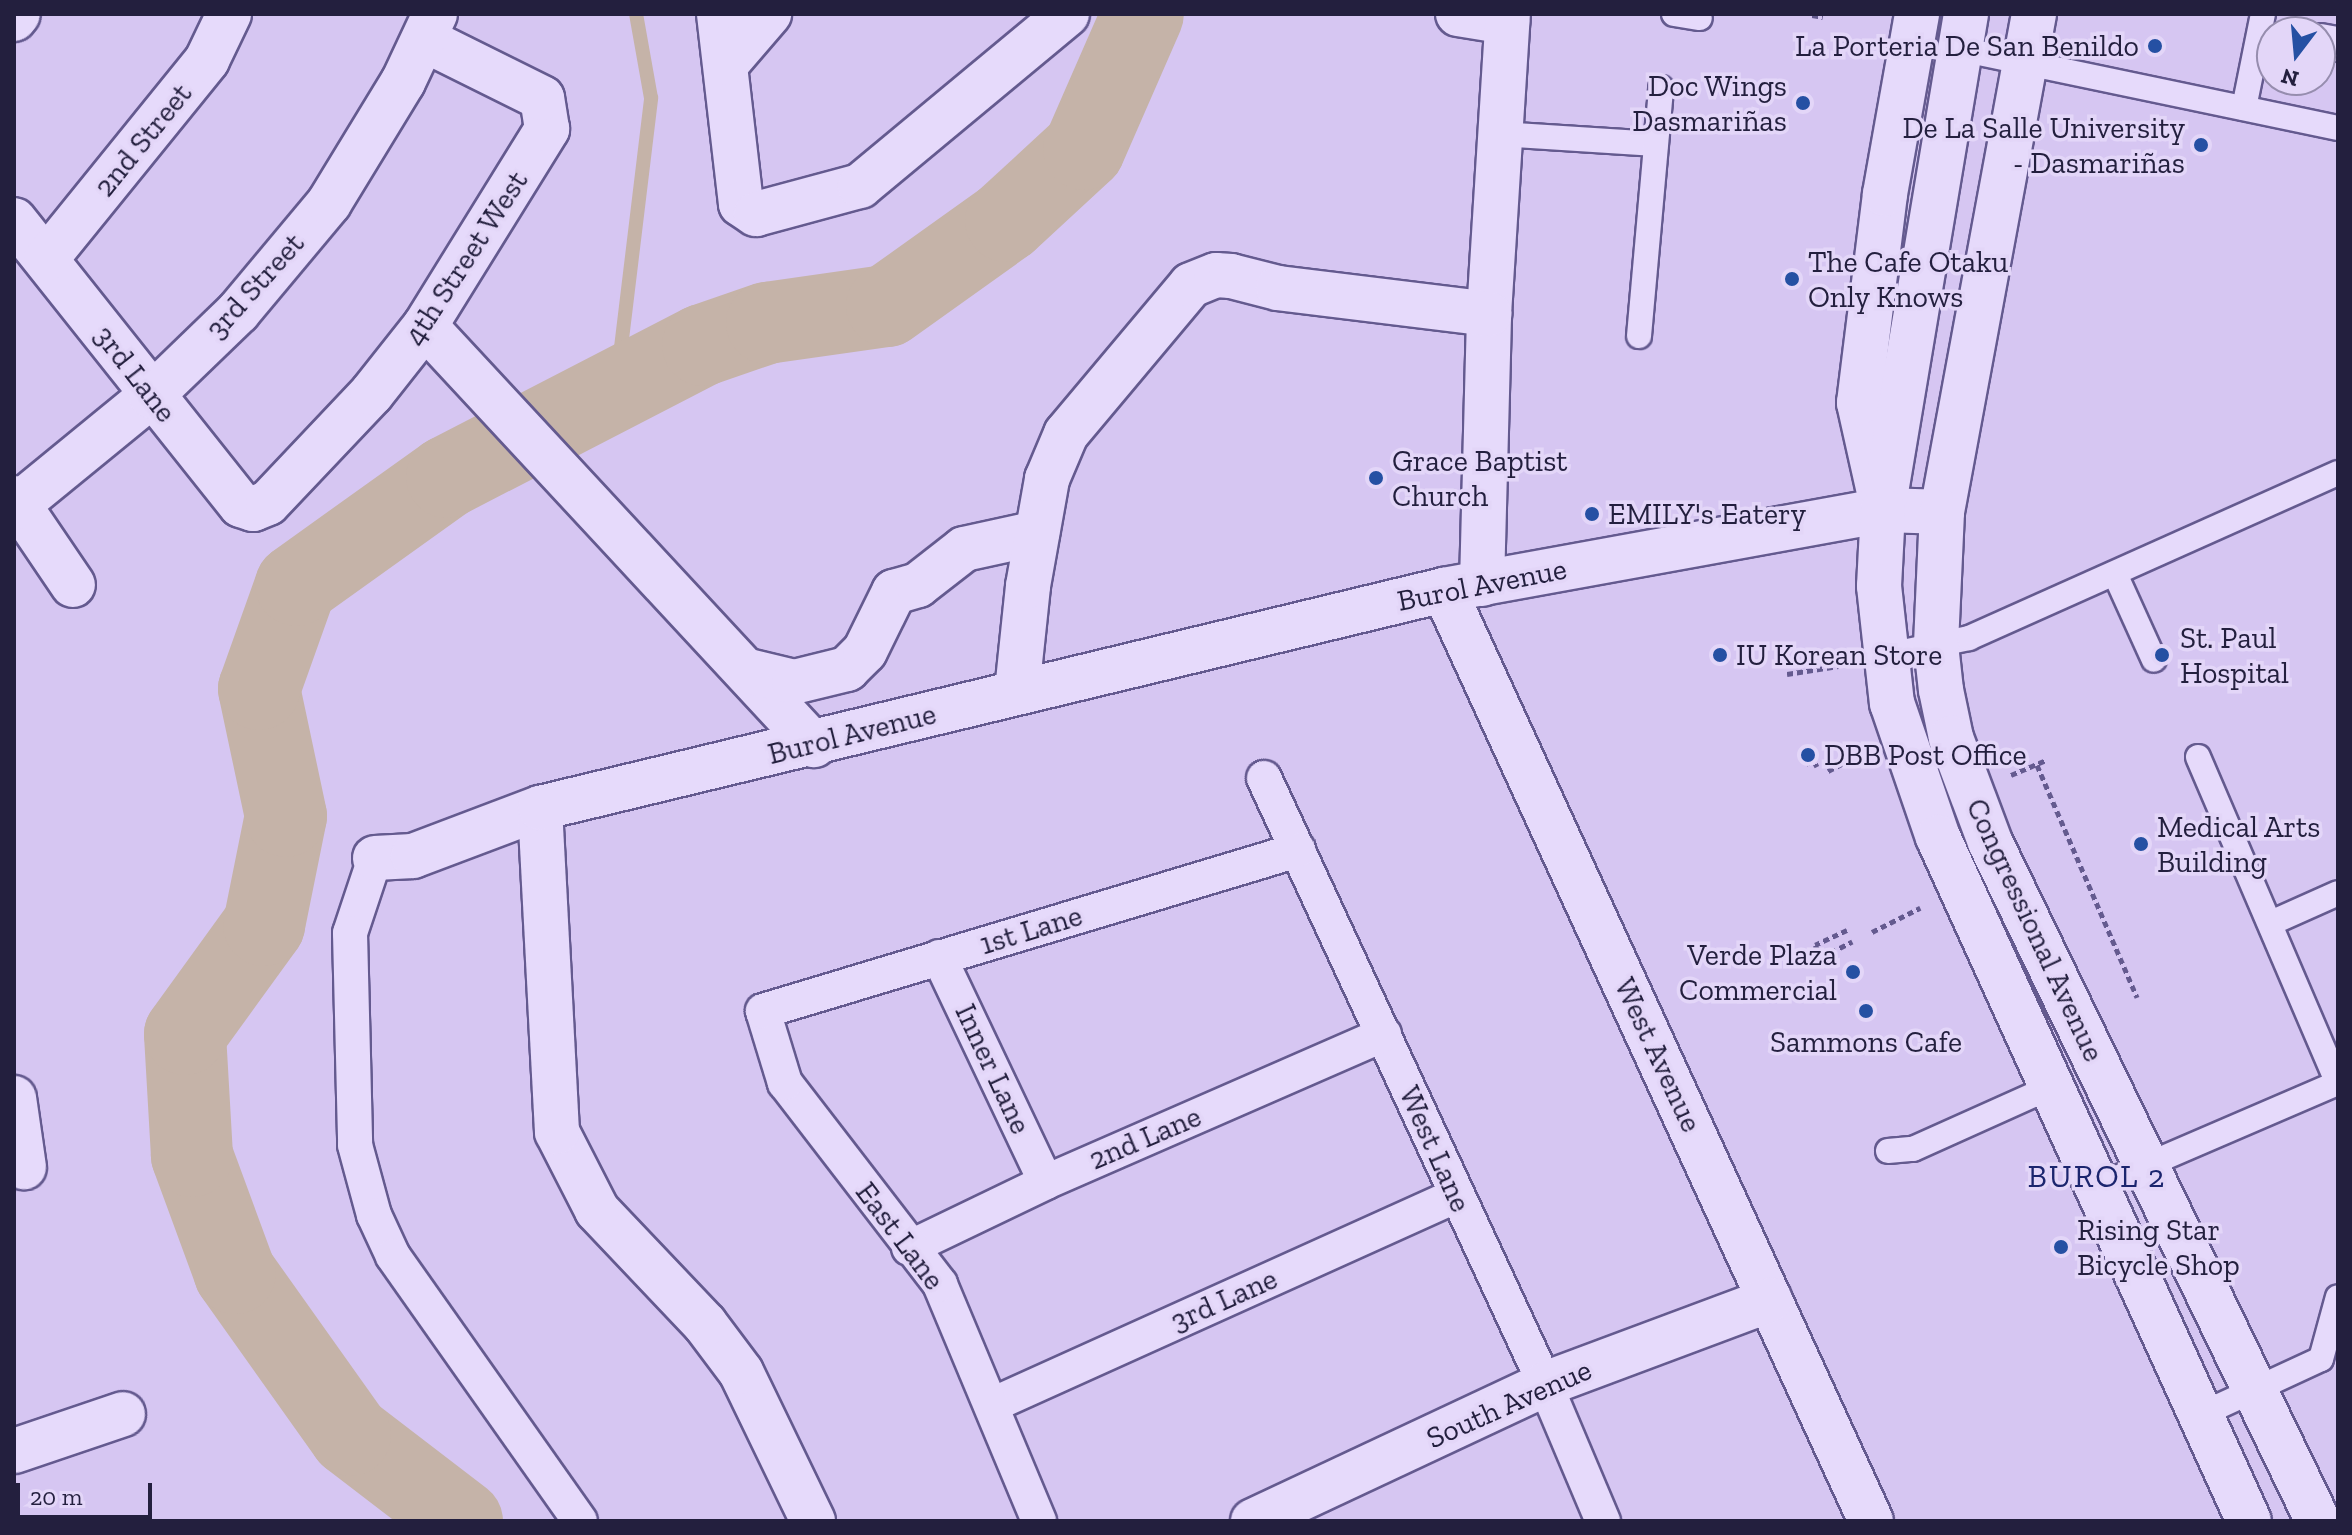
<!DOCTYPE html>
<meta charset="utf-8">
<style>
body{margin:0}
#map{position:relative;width:2352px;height:1535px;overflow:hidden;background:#d6c6f2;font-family:"Zilla Slab",serif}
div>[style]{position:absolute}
.stream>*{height:14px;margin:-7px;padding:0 7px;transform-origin:7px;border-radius:7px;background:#c5b3a8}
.river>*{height:82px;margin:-41px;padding:0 41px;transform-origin:41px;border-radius:41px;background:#c5b3a8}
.path>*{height:5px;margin-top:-2.5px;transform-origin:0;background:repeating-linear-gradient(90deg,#645a8f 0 6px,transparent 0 10px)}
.roads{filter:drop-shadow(2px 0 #645a8f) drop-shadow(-2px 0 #645a8f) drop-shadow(0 2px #645a8f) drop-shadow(0 -2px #645a8f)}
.service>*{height:24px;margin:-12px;padding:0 12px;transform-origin:12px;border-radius:12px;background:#e6dafb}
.pedestrian>*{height:34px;margin:-17px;padding:0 17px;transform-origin:17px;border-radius:17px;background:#e6dafb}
.minor>*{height:44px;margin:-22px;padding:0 22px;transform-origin:22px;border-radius:22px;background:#e6dafb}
.tertiary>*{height:44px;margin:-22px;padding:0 22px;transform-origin:22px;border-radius:22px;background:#e6dafb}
.secondary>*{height:44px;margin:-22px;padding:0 22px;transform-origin:22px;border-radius:22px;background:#e6dafb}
.dots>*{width:22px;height:22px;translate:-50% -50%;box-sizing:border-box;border:4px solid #e3d6f8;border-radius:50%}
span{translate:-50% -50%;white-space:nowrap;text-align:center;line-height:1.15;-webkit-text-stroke:7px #e3d6f8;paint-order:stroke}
.poi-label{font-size:30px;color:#231f3e}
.right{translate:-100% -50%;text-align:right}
.left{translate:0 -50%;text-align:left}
.street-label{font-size:30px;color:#231f3e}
.neighbourhood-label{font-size:32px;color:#1b256e;letter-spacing:2px}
.frame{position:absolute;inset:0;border:16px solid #231f3e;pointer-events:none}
.north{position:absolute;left:2256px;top:16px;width:80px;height:80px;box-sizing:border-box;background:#e3d6f8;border:2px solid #968dae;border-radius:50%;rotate:196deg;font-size:22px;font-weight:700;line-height:32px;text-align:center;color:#231f3e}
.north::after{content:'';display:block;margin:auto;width:28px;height:36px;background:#2550a3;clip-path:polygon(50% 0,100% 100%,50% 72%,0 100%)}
.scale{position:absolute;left:16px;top:1483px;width:136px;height:36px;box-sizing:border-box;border:4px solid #231f3e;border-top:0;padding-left:10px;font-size:24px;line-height:28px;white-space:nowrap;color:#231f3e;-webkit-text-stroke:6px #e3d6f8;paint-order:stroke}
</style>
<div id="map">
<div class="stream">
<i style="left:608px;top:391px;width:29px;rotate:-68deg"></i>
<i style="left:619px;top:364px;width:268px;rotate:-83.1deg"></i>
<i style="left:651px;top:98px;width:85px;rotate:-100.1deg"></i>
</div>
<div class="river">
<i style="left:462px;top:1521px;width:141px;rotate:-142.5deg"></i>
<i style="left:350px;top:1435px;width:199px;rotate:-125.4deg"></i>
<i style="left:235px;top:1273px;width:125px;rotate:-110.2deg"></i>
<i style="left:192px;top:1156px;width:122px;rotate:-93.3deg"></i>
<i style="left:185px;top:1034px;width:135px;rotate:-54.1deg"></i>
<i style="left:264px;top:925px;width:111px;rotate:-78.6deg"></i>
<i style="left:286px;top:816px;width:130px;rotate:-102deg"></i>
<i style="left:259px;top:689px;width:110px;rotate:-70.4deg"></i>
<i style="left:296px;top:585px;width:186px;rotate:-35.6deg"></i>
<i style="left:447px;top:477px;width:288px;rotate:-27.3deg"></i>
<i style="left:703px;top:345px;width:68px;rotate:-19deg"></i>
<i style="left:767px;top:323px;width:121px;rotate:-8.1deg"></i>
<i style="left:887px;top:306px;width:146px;rotate:-35.5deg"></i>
<i style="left:1006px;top:221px;width:106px;rotate:-42.7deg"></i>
<i style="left:1084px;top:149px;width:147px;rotate:-66.4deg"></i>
</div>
<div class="path">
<i style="left:1812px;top:15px;width:11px;rotate:10deg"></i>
<i style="left:1843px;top:40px;width:22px;rotate:10deg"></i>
<i style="left:1787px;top:674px;width:52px;rotate:-8.9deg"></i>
<i style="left:1810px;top:765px;width:7px;rotate:-117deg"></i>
<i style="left:1807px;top:759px;width:6px;rotate:-45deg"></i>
<i style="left:1811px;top:755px;width:13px;rotate:63deg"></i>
<i style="left:2037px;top:765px;width:253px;rotate:66.7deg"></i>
<i style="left:1828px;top:771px;width:34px;rotate:-27deg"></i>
<i style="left:2011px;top:775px;width:39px;rotate:-23deg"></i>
<i style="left:1847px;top:930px;width:35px;rotate:155deg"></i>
<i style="left:1815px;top:945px;width:14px;rotate:60deg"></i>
<i style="left:1822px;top:957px;width:34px;rotate:-27deg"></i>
<i style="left:1872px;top:932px;width:54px;rotate:-26.6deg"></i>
</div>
<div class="roads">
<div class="service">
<i style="left:1674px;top:14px;width:26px;rotate:9deg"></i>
<i style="left:1960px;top:49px;width:386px;rotate:11.8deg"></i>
<i style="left:2244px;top:108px;width:96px;rotate:-78.6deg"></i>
<i style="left:1500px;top:134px;width:156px;rotate:3.7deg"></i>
<i style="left:1639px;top:336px;width:249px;rotate:-84.9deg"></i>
<i style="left:2115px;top:574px;width:94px;rotate:65.6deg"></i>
<i style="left:1884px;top:656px;width:87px;rotate:-12deg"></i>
<i style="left:1969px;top:638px;width:404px;rotate:-24.1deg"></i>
<i style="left:2198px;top:757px;width:355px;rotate:66.8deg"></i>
<i style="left:2271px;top:923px;width:73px;rotate:-24.1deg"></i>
<i style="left:1888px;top:1151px;width:25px;rotate:-5deg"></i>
<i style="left:1913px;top:1149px;width:151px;rotate:-24.2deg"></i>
<i style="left:2096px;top:1187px;width:263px;rotate:-23.3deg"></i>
<i style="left:2200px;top:1415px;width:133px;rotate:-24.8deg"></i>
<i style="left:2321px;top:1359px;width:64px;rotate:-74.7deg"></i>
</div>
<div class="pedestrian">
<i style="left:2320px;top:41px;width:17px;rotate:10deg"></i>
<i style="left:1264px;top:778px;width:668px;rotate:65.12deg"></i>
<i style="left:1545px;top:1384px;width:149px;rotate:67.1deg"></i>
<i style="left:375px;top:858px;width:79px;rotate:108.4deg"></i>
<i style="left:350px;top:933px;width:212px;rotate:88.6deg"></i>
<i style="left:355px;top:1145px;width:73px;rotate:74.8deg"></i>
<i style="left:374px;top:1215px;width:45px;rotate:65.1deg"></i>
<i style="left:393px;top:1256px;width:324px;rotate:54.8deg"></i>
<i style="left:939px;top:957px;width:249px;rotate:64.6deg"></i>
<i style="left:909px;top:1248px;width:152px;rotate:-25.7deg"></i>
<i style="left:1046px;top:1182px;width:369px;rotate:-23.6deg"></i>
<i style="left:992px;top:1405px;width:508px;rotate:-24.29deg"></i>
<i style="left:1039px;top:1521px;width:257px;rotate:-112.7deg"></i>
<i style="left:940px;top:1284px;width:254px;rotate:-127.6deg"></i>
<i style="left:785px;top:1083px;width:75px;rotate:-107deg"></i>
<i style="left:763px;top:1011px;width:559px;rotate:-16.75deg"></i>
</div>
<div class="minor">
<i style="left:719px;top:14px;width:191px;rotate:83.4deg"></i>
<i style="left:741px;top:204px;width:18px;rotate:34deg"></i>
<i style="left:756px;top:214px;width:108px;rotate:-15.1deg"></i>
<i style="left:860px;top:186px;width:269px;rotate:-39.7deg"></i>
<i style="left:1458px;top:14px;width:50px;rotate:9.3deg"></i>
<i style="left:14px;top:19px;width:6px;rotate:-51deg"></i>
<i style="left:727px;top:63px;width:65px;rotate:-49.4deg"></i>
<i style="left:14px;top:220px;width:364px;rotate:51.5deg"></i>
<i style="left:241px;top:505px;width:13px;rotate:18deg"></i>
<i style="left:253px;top:509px;width:16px;rotate:-22deg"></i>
<i style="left:268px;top:503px;width:151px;rotate:-46.6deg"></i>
<i style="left:372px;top:393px;width:85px;rotate:-51.7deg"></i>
<i style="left:425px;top:326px;width:232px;rotate:-58.2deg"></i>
<i style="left:547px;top:129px;width:31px;rotate:-99deg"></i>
<i style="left:542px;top:98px;width:131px;rotate:-153.6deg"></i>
<i style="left:46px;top:259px;width:256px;rotate:-51deg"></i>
<i style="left:207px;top:60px;width:51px;rotate:-64.4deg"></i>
<i style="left:425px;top:326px;width:572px;rotate:47.13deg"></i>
<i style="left:14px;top:498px;width:105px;rotate:55.9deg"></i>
<i style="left:14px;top:508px;width:177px;rotate:-39.3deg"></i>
<i style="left:151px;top:396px;width:121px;rotate:-44deg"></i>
<i style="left:238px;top:312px;width:142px;rotate:-50.1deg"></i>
<i style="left:329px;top:203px;width:142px;rotate:-58.6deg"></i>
<i style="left:403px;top:82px;width:75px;rotate:-64.8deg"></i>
<i style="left:1883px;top:510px;width:110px;rotate:-102.6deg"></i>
<i style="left:1859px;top:403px;width:211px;rotate:-82.9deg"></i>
<i style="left:1885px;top:194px;width:183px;rotate:-79.9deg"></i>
<i style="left:1482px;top:584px;width:270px;rotate:-88.5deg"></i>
<i style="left:1489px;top:314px;width:301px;rotate:-86.4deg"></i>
<i style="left:1444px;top:590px;width:1024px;rotate:65.36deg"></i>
<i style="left:748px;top:671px;width:47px;rotate:13.4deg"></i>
<i style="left:794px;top:682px;width:55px;rotate:-13.8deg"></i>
<i style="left:847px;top:669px;width:25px;rotate:-45deg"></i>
<i style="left:865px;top:651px;width:66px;rotate:-63.8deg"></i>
<i style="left:894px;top:592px;width:25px;rotate:-16deg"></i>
<i style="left:918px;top:585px;width:58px;rotate:-38deg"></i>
<i style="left:964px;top:549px;width:75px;rotate:-12.4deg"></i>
<i style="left:1017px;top:691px;width:106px;rotate:-84deg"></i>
<i style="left:1028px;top:586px;width:109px;rotate:-79.9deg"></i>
<i style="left:1047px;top:479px;width:49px;rotate:-67.1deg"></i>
<i style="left:1066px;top:434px;width:194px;rotate:-50deg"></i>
<i style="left:1191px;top:285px;width:27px;rotate:-22deg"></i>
<i style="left:1216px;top:275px;width:15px;rotate:4deg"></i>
<i style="left:1231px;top:276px;width:49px;rotate:14.3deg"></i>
<i style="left:1278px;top:288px;width:213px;rotate:7deg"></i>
<i style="left:375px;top:858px;width:38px;rotate:-3deg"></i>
<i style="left:413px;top:856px;width:136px;rotate:-20.7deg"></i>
<i style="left:14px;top:1098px;width:70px;rotate:81.8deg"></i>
<i style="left:14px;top:1451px;width:115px;rotate:-18.7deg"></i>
<i style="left:1253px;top:1521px;width:323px;rotate:-25.1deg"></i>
<i style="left:1545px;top:1384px;width:240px;rotate:-20.5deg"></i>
</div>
<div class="tertiary">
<i style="left:813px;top:1521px;width:165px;rotate:-115.8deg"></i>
<i style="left:741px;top:1372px;width:60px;rotate:-126.9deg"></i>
<i style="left:705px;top:1324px;width:157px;rotate:-133.5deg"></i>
<i style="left:597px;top:1210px;width:88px;rotate:-117.1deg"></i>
<i style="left:557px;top:1132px;width:324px;rotate:-93deg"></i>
<i style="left:540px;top:808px;width:930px;rotate:-13.56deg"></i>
<i style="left:1444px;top:590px;width:446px;rotate:-10.3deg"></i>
<i style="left:1883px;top:510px;width:59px;rotate:1.9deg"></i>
</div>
<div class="secondary">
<i style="left:1966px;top:14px;width:503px;rotate:99.5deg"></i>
<i style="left:1883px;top:510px;width:76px;rotate:93deg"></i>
<i style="left:1879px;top:586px;width:118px;rotate:83.7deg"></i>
<i style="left:1892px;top:703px;width:142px;rotate:71.1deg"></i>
<i style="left:1938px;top:837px;width:751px;rotate:65.55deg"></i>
<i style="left:2034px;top:14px;width:506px;rotate:100.47deg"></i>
<i style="left:1942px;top:512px;width:133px;rotate:92.6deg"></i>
<i style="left:1936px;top:645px;width:45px;rotate:83.7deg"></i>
<i style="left:1941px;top:690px;width:49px;rotate:78.2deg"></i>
<i style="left:1951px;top:738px;width:111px;rotate:69.4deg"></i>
<i style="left:1990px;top:842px;width:754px;rotate:64.22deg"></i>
</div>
</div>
<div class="dots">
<i style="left:2155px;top:46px;background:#2550a3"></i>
<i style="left:1803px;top:103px;background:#2550a3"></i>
<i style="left:2201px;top:145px;background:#2550a3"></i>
<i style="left:1792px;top:279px;background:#2550a3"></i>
<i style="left:1376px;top:478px;background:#2550a3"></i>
<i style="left:1592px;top:514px;background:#2550a3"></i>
<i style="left:1720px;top:655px;background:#2550a3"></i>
<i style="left:2162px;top:655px;background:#2550a3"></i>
<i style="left:1808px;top:755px;background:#2550a3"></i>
<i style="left:2141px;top:844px;background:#2550a3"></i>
<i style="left:1853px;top:972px;background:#2550a3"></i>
<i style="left:1866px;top:1011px;background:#2550a3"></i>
<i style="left:2061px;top:1247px;background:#2550a3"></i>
</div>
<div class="poi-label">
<span class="right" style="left:2139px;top:46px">La Porteria De San Benildo</span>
<span class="right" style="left:1787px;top:103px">Doc Wings<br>Dasmariñas</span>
<span class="right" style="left:2185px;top:145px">De La Salle University<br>- Dasmariñas</span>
<span class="left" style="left:1808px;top:279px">The Cafe Otaku<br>Only Knows</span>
<span class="left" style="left:1392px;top:478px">Grace Baptist<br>Church</span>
<span class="left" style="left:1608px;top:514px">EMILY's Eatery</span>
<span class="left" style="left:2180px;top:655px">St. Paul<br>Hospital</span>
<span class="left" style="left:1736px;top:655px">IU Korean Store</span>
<span class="left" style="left:1824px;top:755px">DBB Post Office</span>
<span class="left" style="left:2157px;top:844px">Medical Arts<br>Building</span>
<span class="right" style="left:1837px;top:972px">Verde Plaza<br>Commercial</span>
<span style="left:1866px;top:1042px">Sammons Cafe</span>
<span class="left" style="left:2077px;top:1247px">Rising Star<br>Bicycle Shop</span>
</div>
<div class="street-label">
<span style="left:143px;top:140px;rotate:-51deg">2nd Street</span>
<span style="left:466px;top:258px;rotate:-57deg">4th Street West</span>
<span style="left:255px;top:286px;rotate:-48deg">3rd Street</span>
<span style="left:135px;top:374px;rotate:52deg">3rd Lane</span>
<span style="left:1482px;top:585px;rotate:-11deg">Burol Avenue</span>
<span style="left:852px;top:734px;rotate:-14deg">Burol Avenue</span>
<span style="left:1031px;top:930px;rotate:-17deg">1st Lane</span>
<span style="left:2035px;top:930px;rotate:65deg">Congressional Avenue</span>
<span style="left:1658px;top:1055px;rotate:65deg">West Avenue</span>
<span style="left:993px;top:1069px;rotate:65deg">Inner Lane</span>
<span style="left:1145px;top:1138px;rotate:-23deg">2nd Lane</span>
<span style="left:1435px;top:1149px;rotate:66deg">West Lane</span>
<span style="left:900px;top:1236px;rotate:53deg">East Lane</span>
<span style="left:1224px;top:1300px;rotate:-24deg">3rd Lane</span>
<span style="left:1509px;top:1404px;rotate:-24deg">South Avenue</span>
</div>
<div class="neighbourhood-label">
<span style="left:2097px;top:1176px">BUROL 2</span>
</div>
<div class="frame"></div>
<div class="north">N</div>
<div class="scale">20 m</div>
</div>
